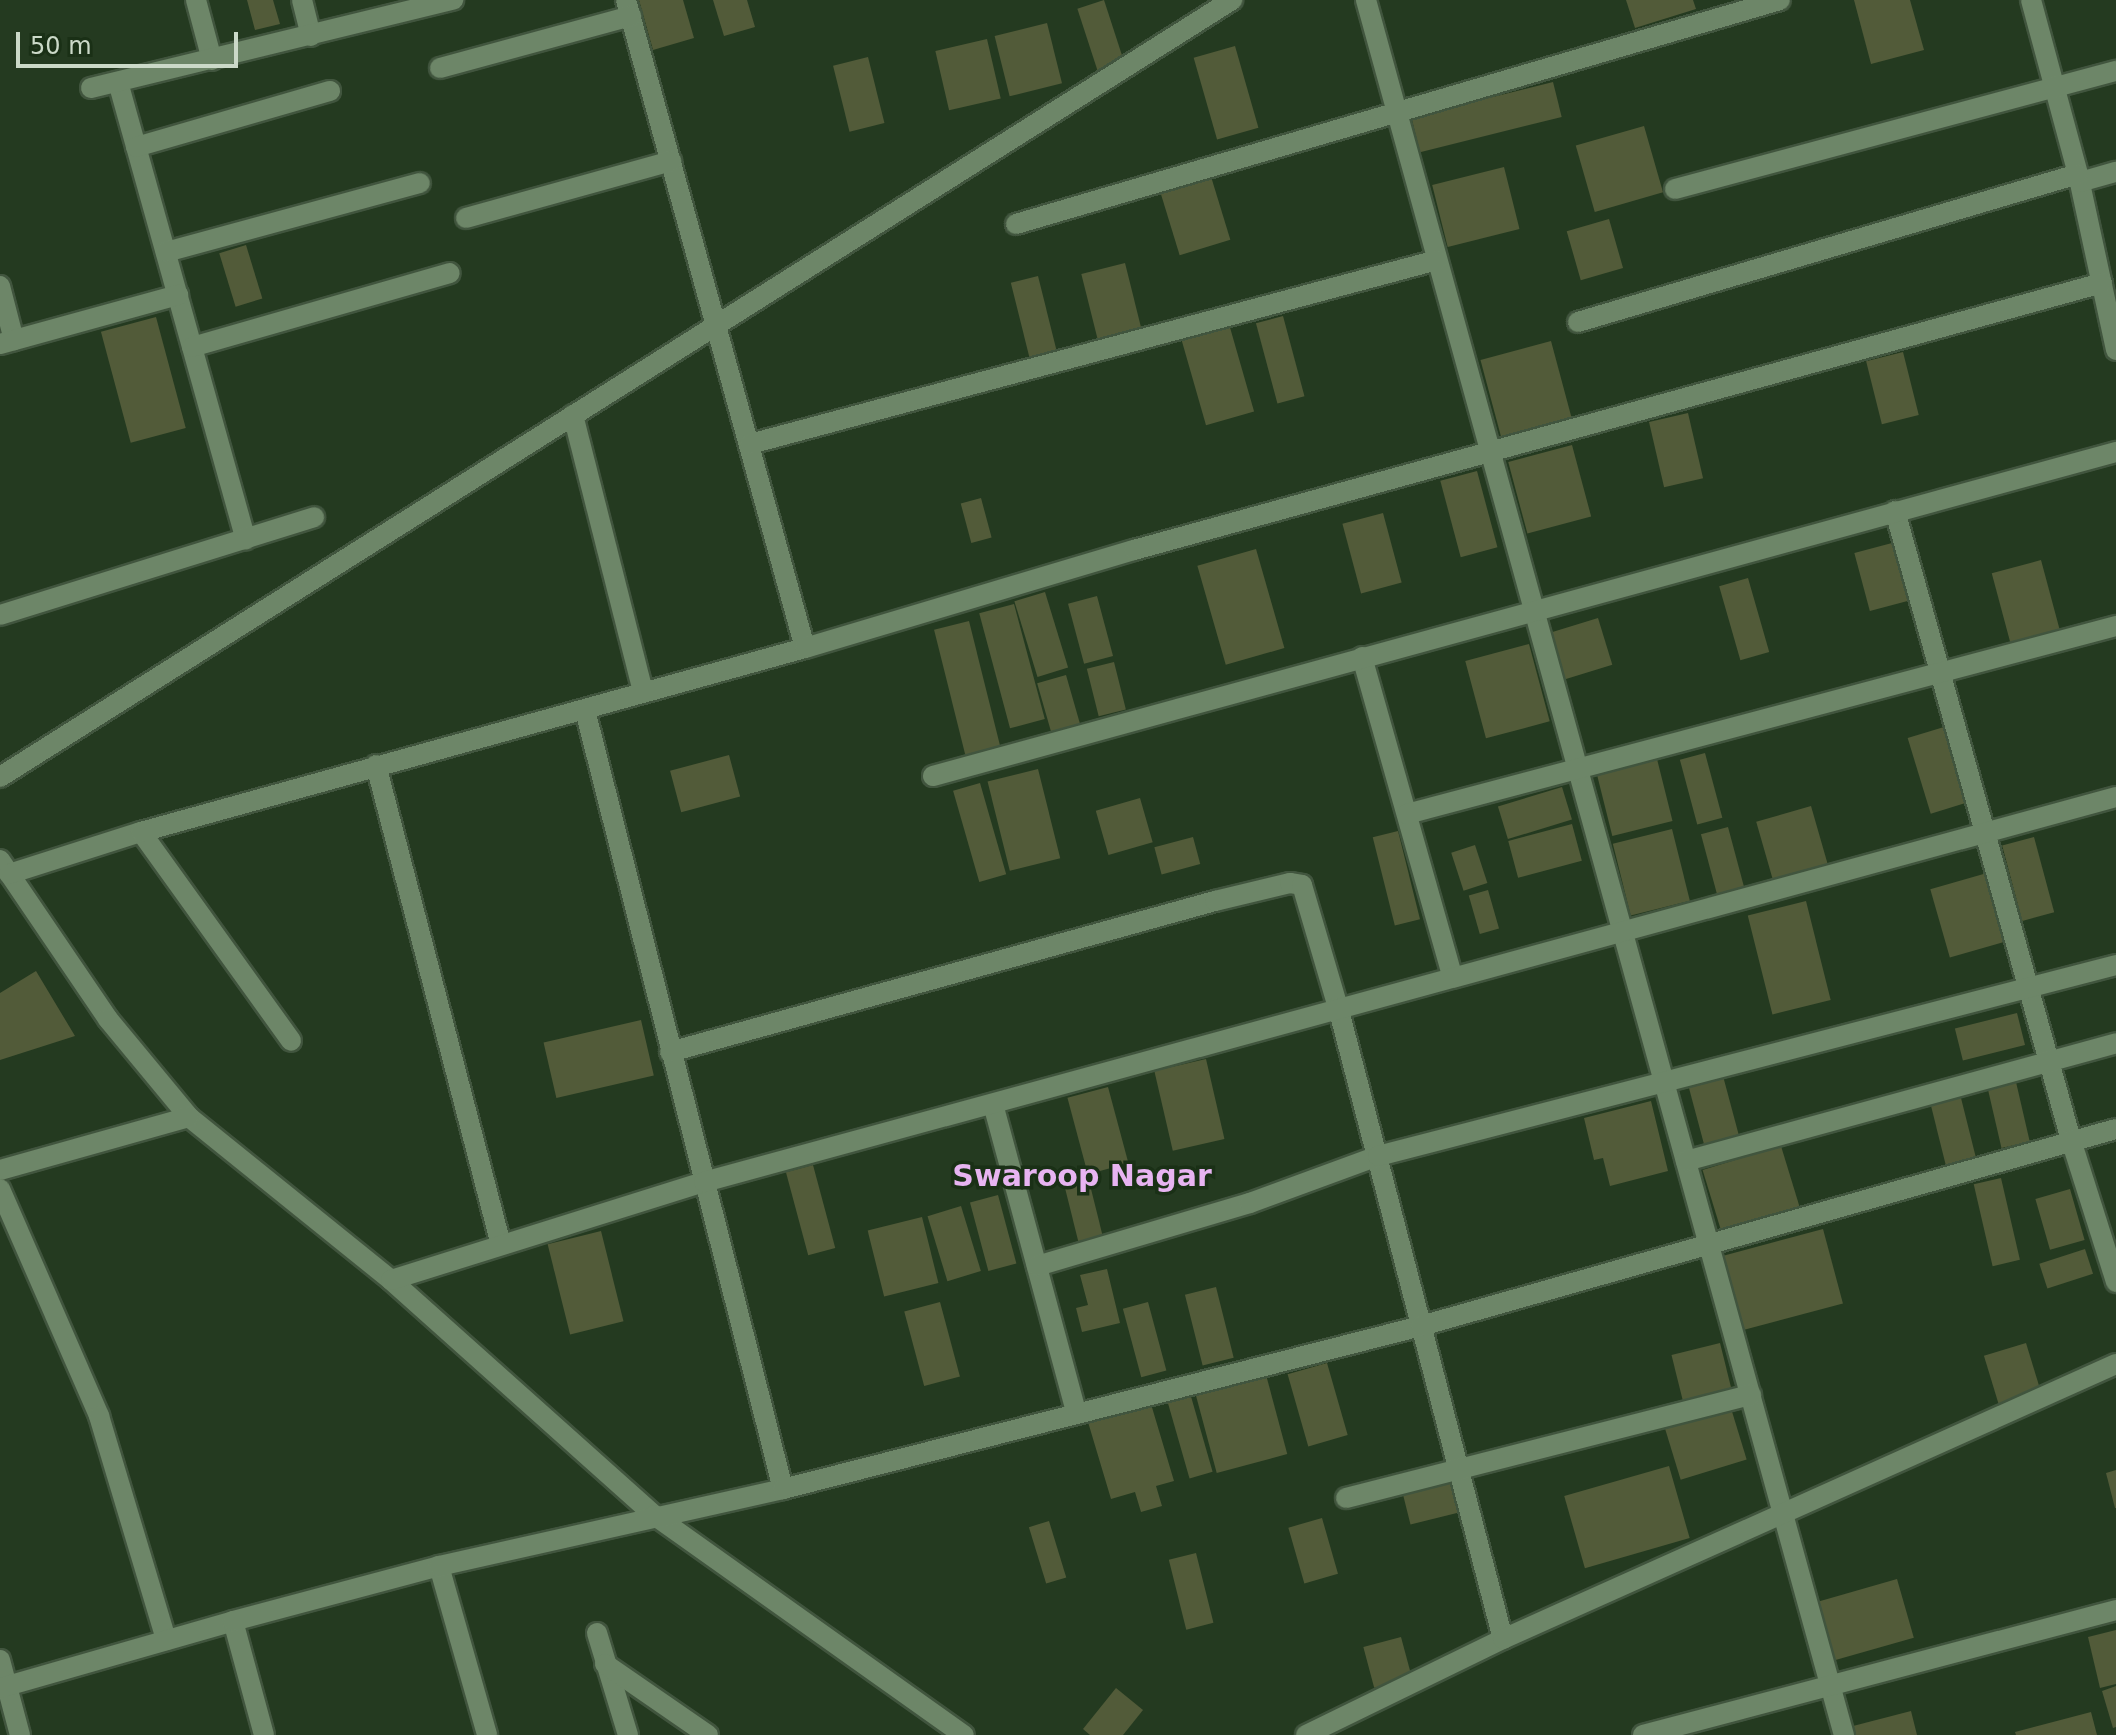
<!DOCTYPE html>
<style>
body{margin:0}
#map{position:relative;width:2116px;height:1735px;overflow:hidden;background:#243a20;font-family:"DejaVu Sans",sans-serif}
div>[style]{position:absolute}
.building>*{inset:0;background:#525b39;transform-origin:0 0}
.roads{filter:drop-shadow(2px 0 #41553e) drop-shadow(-2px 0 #41553e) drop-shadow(0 2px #41553e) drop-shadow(0 -2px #41553e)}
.minor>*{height:20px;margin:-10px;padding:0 10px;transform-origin:10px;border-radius:10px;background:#6d8668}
span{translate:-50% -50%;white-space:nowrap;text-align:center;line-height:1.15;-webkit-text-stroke:7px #1a3016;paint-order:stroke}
.district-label{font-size:30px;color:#e7b4f1;font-weight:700}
.scale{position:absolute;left:16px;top:32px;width:222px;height:36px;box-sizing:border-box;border:4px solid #cbd9c8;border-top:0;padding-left:10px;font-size:24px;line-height:28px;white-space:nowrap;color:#cbd9c8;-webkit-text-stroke:6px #1a3016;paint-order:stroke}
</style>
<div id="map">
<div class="building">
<i style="clip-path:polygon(247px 0,273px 0,280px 24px,255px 30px)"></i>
<i style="clip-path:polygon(639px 0,683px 0,694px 38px,653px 50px)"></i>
<i style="clip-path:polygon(713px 0,747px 0,755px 27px,724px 36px)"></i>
<i style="left:1104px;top:0;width:67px;height:28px;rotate:72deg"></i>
<i style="clip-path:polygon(1626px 0,1693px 0,1696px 9px,1635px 28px)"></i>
<i style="clip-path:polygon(1854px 0,1910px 0,1924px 50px,1871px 64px)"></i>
<i style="left:1047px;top:23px;width:62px;height:54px;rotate:76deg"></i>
<i style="left:987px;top:39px;width:61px;height:53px;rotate:77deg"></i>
<i style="left:1235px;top:46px;width:85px;height:43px;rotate:74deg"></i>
<i style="left:868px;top:57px;width:68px;height:36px;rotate:76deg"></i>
<i style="left:1553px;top:82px;width:36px;height:146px;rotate:76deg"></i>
<i style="left:1644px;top:126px;width:69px;height:71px;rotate:74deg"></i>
<i style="left:1504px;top:167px;width:64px;height:74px;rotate:76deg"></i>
<i style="left:1209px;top:170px;width:73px;height:53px;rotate:73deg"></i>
<i style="left:1609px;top:219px;width:51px;height:44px;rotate:74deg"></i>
<i style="left:246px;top:245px;width:56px;height:28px;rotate:73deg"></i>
<i style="left:1125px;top:263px;width:77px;height:45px;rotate:76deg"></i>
<i style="left:1038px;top:276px;width:86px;height:28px;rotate:76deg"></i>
<i style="left:1283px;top:316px;width:83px;height:28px;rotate:75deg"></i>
<i style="left:156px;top:317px;width:115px;height:57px;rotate:75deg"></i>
<i style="left:1229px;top:324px;width:91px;height:50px;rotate:74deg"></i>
<i style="left:1551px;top:341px;width:79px;height:73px;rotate:75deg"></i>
<i style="left:1903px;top:352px;width:65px;height:38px;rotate:76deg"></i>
<i style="left:1688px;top:413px;width:67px;height:40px;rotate:77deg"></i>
<i style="left:1572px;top:445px;width:74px;height:66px;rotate:75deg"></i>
<i style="left:1477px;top:471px;width:79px;height:38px;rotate:75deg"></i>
<i style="left:981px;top:498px;width:41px;height:21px;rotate:75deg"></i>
<i style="left:1383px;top:513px;width:72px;height:42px;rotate:75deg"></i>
<i style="left:1892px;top:543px;width:60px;height:39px;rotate:75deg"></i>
<i style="left:1256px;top:549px;width:103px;height:61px;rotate:74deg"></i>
<i style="left:2041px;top:560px;width:73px;height:51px;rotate:75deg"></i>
<i style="left:1748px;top:578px;width:77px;height:30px;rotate:74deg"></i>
<i style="left:1045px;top:592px;width:79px;height:32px;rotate:73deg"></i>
<i style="left:1097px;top:596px;width:62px;height:30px;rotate:75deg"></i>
<i style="left:1014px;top:604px;width:119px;height:36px;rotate:75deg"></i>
<i style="left:1598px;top:618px;width:49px;height:51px;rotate:73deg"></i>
<i style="left:969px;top:621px;width:130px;height:36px;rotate:76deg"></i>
<i style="left:1529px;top:644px;width:80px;height:66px;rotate:75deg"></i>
<i style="left:1114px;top:662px;width:49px;height:28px;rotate:76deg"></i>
<i style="left:1066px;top:675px;width:51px;height:30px;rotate:74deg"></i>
<i style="left:1944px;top:727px;width:79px;height:38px;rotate:73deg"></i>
<i style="left:1705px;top:753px;width:67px;height:26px;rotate:75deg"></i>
<i style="left:729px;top:755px;width:43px;height:61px;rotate:75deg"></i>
<i style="left:1657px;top:759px;width:64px;height:62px;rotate:76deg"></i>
<i style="left:1038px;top:769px;width:92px;height:52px;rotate:76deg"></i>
<i style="left:980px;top:783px;width:95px;height:28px;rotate:74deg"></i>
<i style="left:1562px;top:787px;width:34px;height:67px;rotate:73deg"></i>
<i style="left:1140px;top:798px;width:46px;height:46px;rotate:74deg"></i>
<i style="left:1811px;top:806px;width:62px;height:57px;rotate:74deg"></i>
<i style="left:1572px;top:824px;width:38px;height:66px;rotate:75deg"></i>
<i style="left:1728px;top:827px;width:67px;height:28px;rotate:75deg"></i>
<i style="left:1672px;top:829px;width:74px;height:61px;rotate:76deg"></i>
<i style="left:1398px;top:831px;width:91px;height:26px;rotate:76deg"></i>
<i style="left:1193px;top:837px;width:28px;height:40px;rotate:75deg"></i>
<i style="left:2034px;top:837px;width:78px;height:33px;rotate:75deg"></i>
<i style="left:1475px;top:845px;width:40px;height:25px;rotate:72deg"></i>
<i style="left:1987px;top:873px;width:71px;height:59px;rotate:74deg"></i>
<i style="left:1488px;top:890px;width:40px;height:20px;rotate:74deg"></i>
<i style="left:1806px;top:901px;width:102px;height:60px;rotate:76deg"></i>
<i style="clip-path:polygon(36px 971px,75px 1036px,0 1060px,0 993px)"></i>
<i style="left:2017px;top:1013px;width:33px;height:64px;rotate:76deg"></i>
<i style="left:641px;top:1020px;width:57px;height:100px;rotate:77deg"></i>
<i style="left:1206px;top:1059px;width:82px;height:53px;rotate:77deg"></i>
<i style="left:1723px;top:1076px;width:67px;height:36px;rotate:75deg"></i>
<i style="left:2016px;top:1082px;width:61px;height:29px;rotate:77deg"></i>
<i style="left:1108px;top:1087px;width:79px;height:42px;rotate:75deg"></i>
<i style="left:1960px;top:1094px;width:72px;height:31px;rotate:76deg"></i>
<i style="clip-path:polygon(1651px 1101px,1668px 1171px,1610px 1186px,1603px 1158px,1594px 1160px,1584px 1118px)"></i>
<i style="left:1781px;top:1146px;width:65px;height:82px;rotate:73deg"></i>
<i style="left:813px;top:1165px;width:86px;height:28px;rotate:75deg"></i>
<i style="left:2001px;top:1178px;width:84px;height:28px;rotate:77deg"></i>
<i style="left:1089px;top:1181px;width:67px;height:25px;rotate:76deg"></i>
<i style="left:2070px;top:1189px;width:53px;height:36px;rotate:74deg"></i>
<i style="left:998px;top:1195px;width:71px;height:29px;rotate:75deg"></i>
<i style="left:961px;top:1206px;width:68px;height:35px;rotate:73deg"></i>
<i style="left:922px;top:1217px;width:68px;height:56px;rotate:76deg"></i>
<i style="left:1823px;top:1229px;width:77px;height:105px;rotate:75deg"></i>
<i style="left:601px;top:1231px;width:93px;height:55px;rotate:76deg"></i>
<i style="left:2085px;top:1249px;width:26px;height:48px;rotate:72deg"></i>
<i style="clip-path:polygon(1107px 1269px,1120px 1323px,1082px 1332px,1076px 1308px,1088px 1305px,1080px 1275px)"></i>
<i style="left:1216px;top:1287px;width:73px;height:32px;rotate:76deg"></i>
<i style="left:940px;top:1302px;width:77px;height:37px;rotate:75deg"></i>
<i style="left:1148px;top:1302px;width:71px;height:26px;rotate:75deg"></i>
<i style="left:1720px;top:1343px;width:53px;height:50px;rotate:76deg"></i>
<i style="left:2026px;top:1343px;width:56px;height:44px;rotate:73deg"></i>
<i style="left:1327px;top:1363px;width:75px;height:41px;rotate:74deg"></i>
<i style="left:1265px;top:1371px;width:86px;height:73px;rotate:75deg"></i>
<i style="left:1190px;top:1393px;width:82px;height:24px;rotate:74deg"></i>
<i style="clip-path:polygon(1151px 1404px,1174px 1481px,1156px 1486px,1162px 1506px,1141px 1512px,1135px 1492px,1111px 1499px,1088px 1422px)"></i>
<i style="left:1730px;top:1405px;width:57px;height:69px;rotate:73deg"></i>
<i style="left:1669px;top:1466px;width:75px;height:109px;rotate:74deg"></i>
<i style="clip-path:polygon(2116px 1470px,2116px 1508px,2115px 1508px,2106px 1473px)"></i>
<i style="left:1452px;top:1476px;width:37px;height:52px;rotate:76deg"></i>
<i style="left:1322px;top:1518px;width:58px;height:35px;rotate:74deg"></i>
<i style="left:1049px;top:1521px;width:59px;height:21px;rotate:73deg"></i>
<i style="left:1196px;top:1553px;width:72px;height:28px;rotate:76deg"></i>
<i style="left:1897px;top:1579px;width:61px;height:86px;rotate:74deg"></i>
<i style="clip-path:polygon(2116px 1630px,2116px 1684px,2100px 1688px,2088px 1637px)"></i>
<i style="left:1401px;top:1637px;width:42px;height:39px;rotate:75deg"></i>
<i style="clip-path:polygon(2116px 1686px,2116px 1727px,2113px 1728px,2102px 1691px)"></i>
<i style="clip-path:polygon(1116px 1688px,1143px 1710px,1123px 1735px,1090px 1735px,1083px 1729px)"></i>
<i style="clip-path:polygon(1911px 1711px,1917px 1735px,1855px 1735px,1853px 1726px)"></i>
<i style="clip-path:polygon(2091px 1712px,2097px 1735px,2016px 1735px,2015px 1732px)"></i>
</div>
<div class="roads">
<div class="minor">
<i style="left:196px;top:0;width:62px;rotate:75.1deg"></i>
<i style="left:302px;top:0;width:37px;rotate:76deg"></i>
<i style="left:626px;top:0;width:672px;rotate:74.56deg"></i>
<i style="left:1366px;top:0;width:1800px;rotate:74.6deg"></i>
<i style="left:2031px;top:0;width:180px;rotate:74.9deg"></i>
<i style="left:2078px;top:174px;width:180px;rotate:77.8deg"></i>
<i style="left:440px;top:68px;width:198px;rotate:-15.2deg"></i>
<i style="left:118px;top:82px;width:475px;rotate:74.4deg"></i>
<i style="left:91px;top:88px;width:373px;rotate:-13.7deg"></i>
<i style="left:136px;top:147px;width:202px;rotate:-16.1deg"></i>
<i style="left:2080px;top:182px;width:37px;rotate:-16deg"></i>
<i style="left:1675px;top:189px;width:457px;rotate:-15deg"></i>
<i style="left:466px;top:218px;width:213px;rotate:-15.5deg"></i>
<i style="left:1016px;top:224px;width:796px;rotate:-16.34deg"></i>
<i style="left:166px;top:252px;width:263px;rotate:-15.2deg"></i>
<i style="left:0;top:286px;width:56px;rotate:75.5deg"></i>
<i style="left:1578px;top:322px;width:521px;rotate:-16.49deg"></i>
<i style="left:0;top:344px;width:185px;rotate:-15.4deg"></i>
<i style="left:192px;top:347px;width:268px;rotate:-16deg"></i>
<i style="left:573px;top:415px;width:286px;rotate:75.8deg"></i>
<i style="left:750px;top:444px;width:711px;rotate:-14.99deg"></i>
<i style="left:1895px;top:511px;width:653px;rotate:74.37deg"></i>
<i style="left:2071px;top:1140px;width:149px;rotate:72.4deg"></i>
<i style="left:0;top:615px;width:329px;rotate:-17.3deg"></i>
<i style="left:1362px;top:657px;width:330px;rotate:74.2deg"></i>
<i style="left:585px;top:710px;width:804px;rotate:75.74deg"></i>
<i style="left:376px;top:765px;width:496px;rotate:75.4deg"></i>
<i style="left:933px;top:776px;width:1227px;rotate:-15.32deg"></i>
<i style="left:0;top:777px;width:1457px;rotate:-32.24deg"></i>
<i style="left:1407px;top:814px;width:734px;rotate:-14.85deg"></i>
<i style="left:141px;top:832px;width:257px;rotate:54.3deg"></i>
<i style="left:0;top:860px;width:192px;rotate:55.8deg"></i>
<i style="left:108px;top:1019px;width:127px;rotate:50.4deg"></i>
<i style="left:189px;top:1117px;width:260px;rotate:38.9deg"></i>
<i style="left:391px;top:1280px;width:353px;rotate:41.8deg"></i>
<i style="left:654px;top:1515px;width:380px;rotate:35.4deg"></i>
<i style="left:9px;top:874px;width:139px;rotate:-17.7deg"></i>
<i style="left:141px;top:832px;width:689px;rotate:-15.49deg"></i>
<i style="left:805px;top:648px;width:343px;rotate:-16.6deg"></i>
<i style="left:1134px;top:550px;width:1004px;rotate:-15.42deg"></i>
<i style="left:670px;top:1052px;width:566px;rotate:-15.49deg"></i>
<i style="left:1215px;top:901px;width:77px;rotate:-13.5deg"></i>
<i style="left:1290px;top:883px;width:12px;rotate:9deg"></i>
<i style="left:1302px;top:885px;width:127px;rotate:73.6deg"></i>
<i style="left:1338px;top:1007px;width:653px;rotate:75.37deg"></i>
<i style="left:993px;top:1104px;width:319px;rotate:74.9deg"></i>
<i style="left:1686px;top:1161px;width:446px;rotate:-15.3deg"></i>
<i style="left:0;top:1170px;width:196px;rotate:-15.7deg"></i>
<i style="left:0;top:1189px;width:248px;rotate:66.4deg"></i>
<i style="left:99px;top:1416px;width:234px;rotate:73.3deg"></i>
<i style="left:1037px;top:1266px;width:222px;rotate:-16.5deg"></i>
<i style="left:1250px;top:1203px;width:136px;rotate:-20.2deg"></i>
<i style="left:1378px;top:1156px;width:762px;rotate:-14.51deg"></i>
<i style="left:391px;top:1280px;width:328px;rotate:-17.4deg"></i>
<i style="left:704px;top:1182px;width:1464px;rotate:-15.25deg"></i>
<i style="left:1346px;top:1498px;width:418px;rotate:-14.3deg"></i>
<i style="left:439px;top:1566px;width:176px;rotate:74.1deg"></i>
<i style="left:597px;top:1633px;width:107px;rotate:73.1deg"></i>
<i style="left:0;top:1660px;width:78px;rotate:75.1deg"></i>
<i style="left:605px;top:1664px;width:125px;rotate:34.6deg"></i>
<i style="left:0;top:1688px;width:242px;rotate:-16deg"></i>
<i style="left:264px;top:1735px;width:118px;rotate:-105.2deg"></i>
<i style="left:233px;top:1621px;width:213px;rotate:-14.9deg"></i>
<i style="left:439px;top:1566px;width:353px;rotate:-12.6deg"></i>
<i style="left:783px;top:1489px;width:658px;rotate:-14.33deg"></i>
<i style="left:1421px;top:1326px;width:722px;rotate:-15.83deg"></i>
<i style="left:1306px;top:1735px;width:219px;rotate:-26deg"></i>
<i style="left:1503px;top:1639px;width:672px;rotate:-24.16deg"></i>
<i style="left:1643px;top:1735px;width:489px;rotate:-14.8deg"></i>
</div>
</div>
<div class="district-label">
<span style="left:1082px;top:1176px">Swaroop Nagar</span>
</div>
<div class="scale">50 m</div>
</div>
